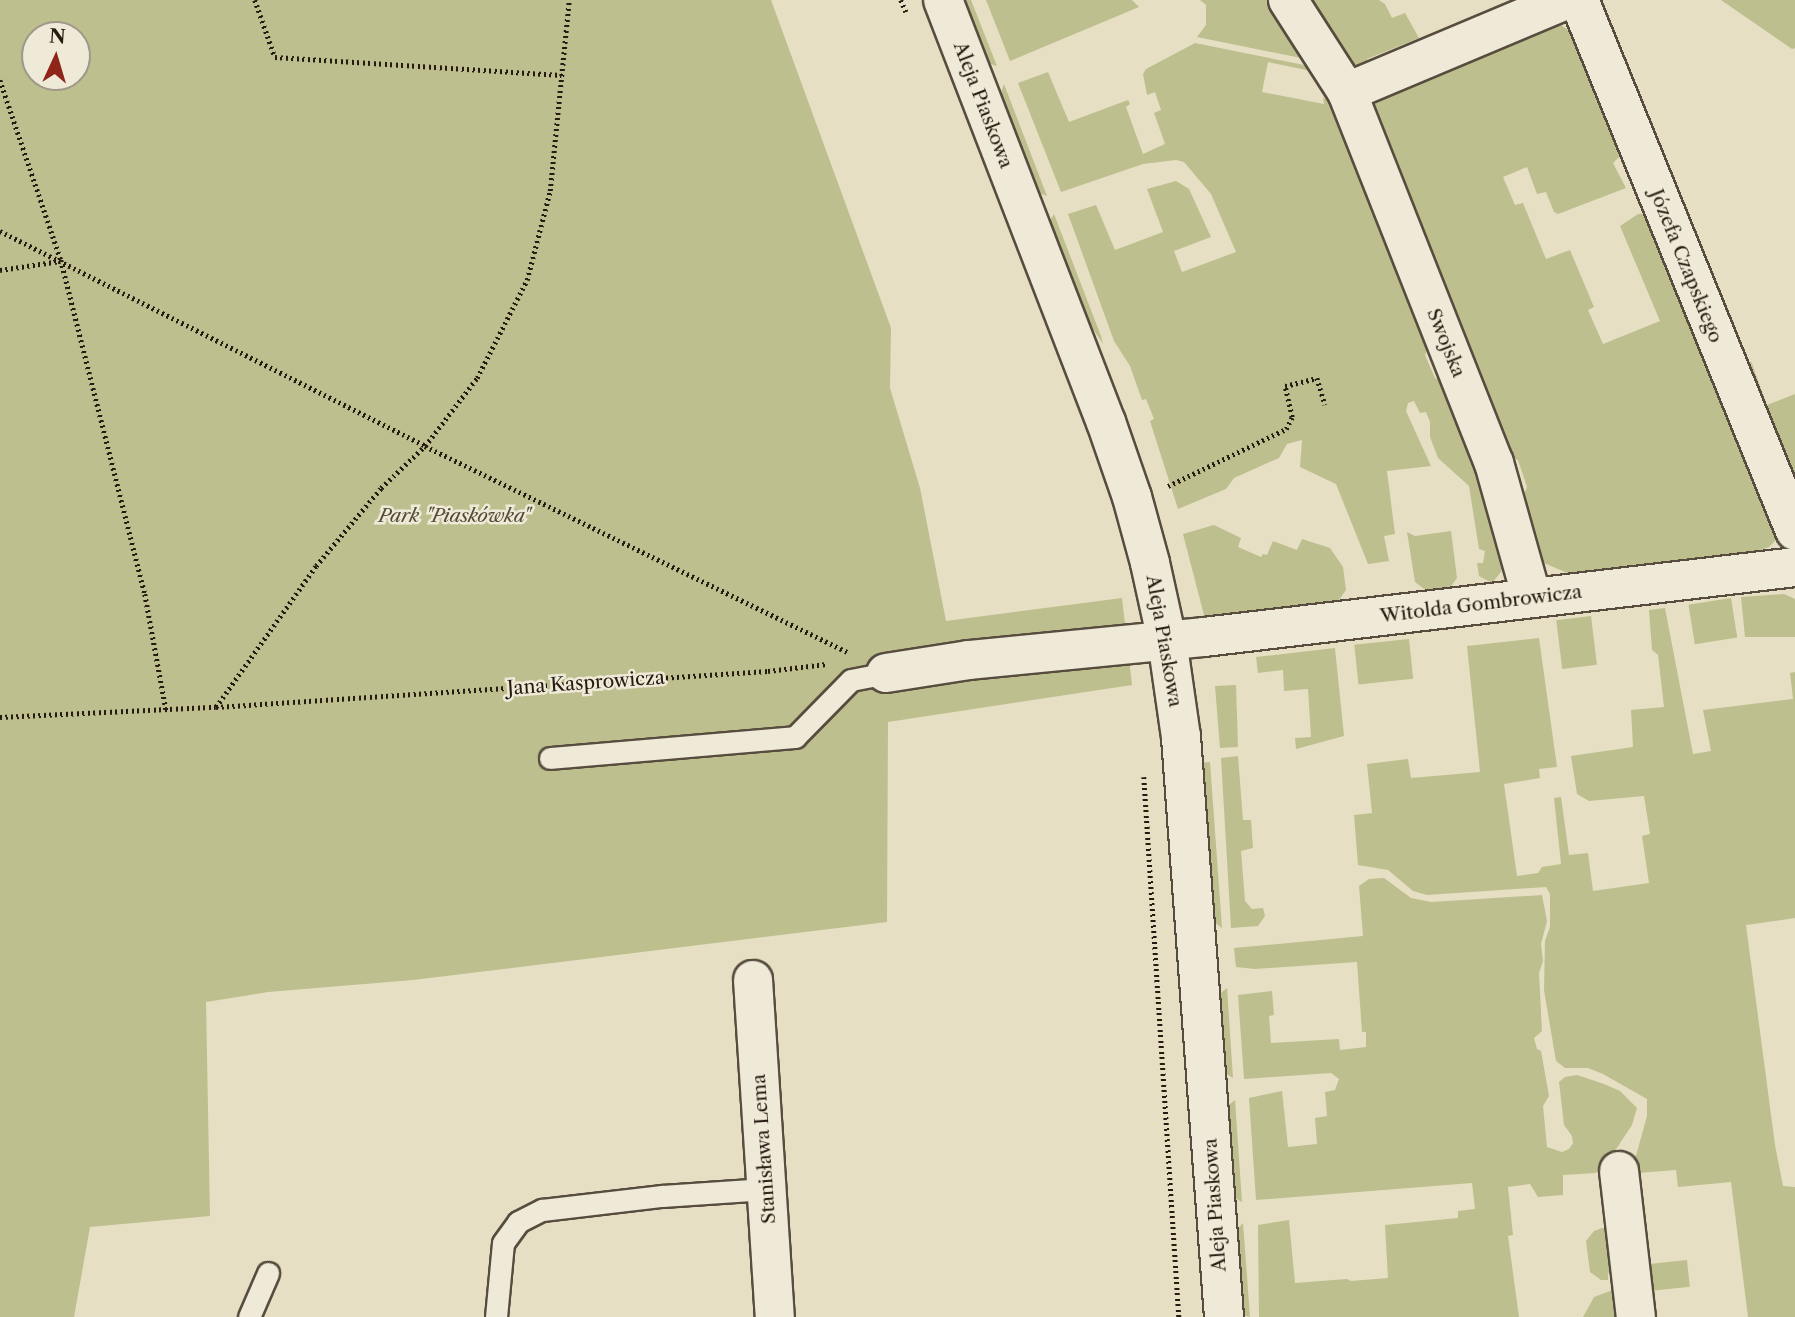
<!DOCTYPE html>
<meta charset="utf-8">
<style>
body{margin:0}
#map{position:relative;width:1795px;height:1317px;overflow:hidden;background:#e6dfc3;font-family:"Libre Caslon Text",serif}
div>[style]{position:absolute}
.green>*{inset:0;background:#bdbf8e;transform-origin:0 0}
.path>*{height:4.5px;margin-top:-2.25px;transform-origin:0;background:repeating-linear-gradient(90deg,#271b11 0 2px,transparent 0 5.5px)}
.roads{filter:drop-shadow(2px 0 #574c3e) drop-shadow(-2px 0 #574c3e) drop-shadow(0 2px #574c3e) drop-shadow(0 -2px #574c3e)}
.lane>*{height:21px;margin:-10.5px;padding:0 10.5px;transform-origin:10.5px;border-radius:10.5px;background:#efead8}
.street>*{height:38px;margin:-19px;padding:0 19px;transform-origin:19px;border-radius:19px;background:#efead8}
.secondary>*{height:38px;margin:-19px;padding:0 19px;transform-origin:19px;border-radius:19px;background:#efead8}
span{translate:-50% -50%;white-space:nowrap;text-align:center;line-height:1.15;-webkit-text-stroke:5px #efead8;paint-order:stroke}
.street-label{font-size:19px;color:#271b11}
.park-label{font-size:19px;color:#544c36;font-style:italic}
.north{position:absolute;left:21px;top:21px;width:70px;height:70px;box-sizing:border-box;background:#efead8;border:2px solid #9f9788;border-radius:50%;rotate:4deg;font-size:19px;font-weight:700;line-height:28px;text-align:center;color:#271b11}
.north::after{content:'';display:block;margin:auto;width:24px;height:32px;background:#8f2418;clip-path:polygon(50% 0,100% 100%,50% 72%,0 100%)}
</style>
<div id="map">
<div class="green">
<i style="clip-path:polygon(evenodd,0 0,771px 0,891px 328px,890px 388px,920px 488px,946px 621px,1122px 598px,1132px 685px,888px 722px,887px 922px,413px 980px,268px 992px,206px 1002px,210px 1216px,90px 1227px,74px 1317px,0 1317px,0 0,35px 35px,77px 35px,77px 77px,35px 77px,35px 35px)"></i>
<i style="clip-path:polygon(960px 0,971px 0,997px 66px,984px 62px)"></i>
<i style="clip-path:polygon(986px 0,1132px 0,1139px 7px,1010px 61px)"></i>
<i style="clip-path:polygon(1200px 0,1273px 0,1306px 59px,1197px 37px,1206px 25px,1206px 5px)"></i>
<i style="clip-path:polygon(1305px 0,1379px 0,1385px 4px,1392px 18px,1405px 13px,1419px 38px,1367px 59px,1369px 65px,1355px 65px,1347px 61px)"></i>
<i style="clip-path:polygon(1721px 0,1795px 0,1795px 48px,1792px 49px)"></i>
<i style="clip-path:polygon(1557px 22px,1575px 35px,1625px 151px,1613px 163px,1626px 188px,1558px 214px,1554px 212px,1546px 192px,1537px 194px,1527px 167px,1503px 177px,1515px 205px,1523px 203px,1546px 259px,1570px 250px,1594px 307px,1588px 310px,1603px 344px,1660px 321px,1620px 226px,1638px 214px,1651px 213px,1780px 530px,1777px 539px,1769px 547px,1755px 552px,1572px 575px,1544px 563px,1537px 553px,1522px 499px,1527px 487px,1518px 460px,1514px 458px,1370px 107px,1373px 100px)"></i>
<i style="clip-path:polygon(1195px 43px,1309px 66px,1311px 71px,1268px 62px,1262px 92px,1324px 104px,1323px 98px,1327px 99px,1337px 124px,1345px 134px,1430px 345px,1425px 355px,1435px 378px,1446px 382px,1504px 527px,1506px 557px,1501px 572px,1492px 583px,1479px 576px,1477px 563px,1483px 563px,1485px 551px,1479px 549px,1469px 486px,1438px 458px,1430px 437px,1430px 422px,1426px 412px,1420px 413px,1414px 401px,1408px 403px,1406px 411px,1431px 466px,1387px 471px,1395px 534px,1384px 536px,1389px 561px,1368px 564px,1336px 484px,1300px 467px,1302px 440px,1287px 444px,1279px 458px,1234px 478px,1226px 489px,1178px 509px,1150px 421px,1154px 419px,1146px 399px,1142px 400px,1130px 366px,1114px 341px,1068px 214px,1096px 205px,1115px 250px,1163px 232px,1147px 189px,1176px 181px,1189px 189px,1211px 237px,1174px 251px,1182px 272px,1236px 252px,1211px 194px,1184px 162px,1176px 160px,1143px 164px,1061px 192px,1018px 83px,1048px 72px,1069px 122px,1128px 100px,1130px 104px,1126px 107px,1143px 154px,1165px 144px,1154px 113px,1161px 110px,1155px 92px,1147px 95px,1143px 74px,1146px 69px)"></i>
<i style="clip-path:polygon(1004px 84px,1047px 196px,1034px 191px,999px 99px)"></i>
<i style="clip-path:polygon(1054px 214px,1101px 336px,1103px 344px,1084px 315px,1047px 225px)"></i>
<i style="clip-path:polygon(1751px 361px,1767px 405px,1795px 394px,1795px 488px,1747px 373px)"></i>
<i style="clip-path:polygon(1214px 525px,1241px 538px,1238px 547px,1261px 557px,1263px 554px,1267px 555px,1273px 541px,1297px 550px,1302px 539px,1330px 548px,1343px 567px,1346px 590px,1336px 604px,1205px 619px,1183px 534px)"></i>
<i style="clip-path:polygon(1451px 531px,1457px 578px,1449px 589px,1428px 592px,1415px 582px,1407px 532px,1415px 536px)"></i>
<i style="clip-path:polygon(1784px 594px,1795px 599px,1795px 637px,1745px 637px,1741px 597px)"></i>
<i style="left:1731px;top:598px;width:40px;height:43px;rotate:81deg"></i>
<i style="clip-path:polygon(1665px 608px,1693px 754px,1711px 751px,1703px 710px,1793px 699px,1790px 673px,1795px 672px,1795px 665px,1795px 918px,1746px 925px,1775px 1145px,1783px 1186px,1795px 1187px,1795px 1317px,1748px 1317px,1731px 1182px,1678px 1187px,1676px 1170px,1638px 1173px,1632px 1170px,1647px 1116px,1647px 1099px,1603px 1074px,1588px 1068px,1565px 1068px,1556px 1061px,1544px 990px,1545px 941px,1550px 927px,1550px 894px,1546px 887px,1427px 895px,1413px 891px,1388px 870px,1358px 865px,1354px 815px,1372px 813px,1367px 764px,1408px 759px,1411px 778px,1480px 772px,1467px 646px,1539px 638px,1557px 767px,1539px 769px,1540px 778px,1504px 784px,1517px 876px,1538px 873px,1542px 867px,1561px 864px,1554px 798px,1561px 797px,1569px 855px,1588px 853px,1593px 891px,1649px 883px,1642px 836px,1650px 834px,1644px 796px,1589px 801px,1577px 794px,1571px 756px,1633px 747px,1631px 710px,1664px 707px,1658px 655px,1652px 650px,1649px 610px)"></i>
<i style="left:1591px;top:616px;width:49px;height:35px;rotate:83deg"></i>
<i style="left:1409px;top:639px;width:40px;height:55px;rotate:84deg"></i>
<i style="clip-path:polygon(1335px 648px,1344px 736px,1296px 749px,1295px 738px,1311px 737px,1308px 689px,1284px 691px,1283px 670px,1258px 673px,1256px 657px)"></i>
<i style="clip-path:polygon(1236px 685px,1238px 747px,1220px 748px,1215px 686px)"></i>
<i style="clip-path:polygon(1238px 756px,1243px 820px,1251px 820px,1253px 848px,1241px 851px,1245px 901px,1252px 909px,1263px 908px,1265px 916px,1258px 926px,1231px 928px,1221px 758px)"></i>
<i style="clip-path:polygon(1210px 762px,1222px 928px,1210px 919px,1200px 763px)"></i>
<i style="clip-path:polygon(1384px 878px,1411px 898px,1431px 902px,1542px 895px,1547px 921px,1541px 944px,1543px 961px,1539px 973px,1542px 1031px,1534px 1038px,1537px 1049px,1541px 1051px,1549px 1096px,1543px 1106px,1547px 1147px,1562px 1152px,1569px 1149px,1573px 1143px,1572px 1136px,1564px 1125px,1559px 1082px,1565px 1077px,1577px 1075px,1604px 1084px,1620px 1091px,1637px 1108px,1632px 1125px,1603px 1169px,1595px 1173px,1563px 1175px,1563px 1195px,1538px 1197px,1530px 1184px,1508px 1187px,1513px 1235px,1508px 1236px,1519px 1317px,1259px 1317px,1258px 1225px,1289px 1220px,1295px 1283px,1347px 1279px,1351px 1281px,1388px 1278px,1385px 1225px,1458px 1218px,1458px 1211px,1475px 1209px,1472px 1183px,1256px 1200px,1249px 1098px,1282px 1091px,1288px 1147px,1317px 1144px,1315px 1118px,1327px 1116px,1325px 1092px,1335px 1090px,1339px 1079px,1331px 1073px,1244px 1079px,1238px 995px,1272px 991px,1274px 1015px,1269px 1016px,1271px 1043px,1339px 1039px,1340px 1050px,1366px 1047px,1366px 1032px,1362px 1032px,1357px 962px,1255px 969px,1236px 967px,1234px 948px,1363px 936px,1359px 886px,1369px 879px)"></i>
<i style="clip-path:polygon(1227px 988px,1233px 1078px,1222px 1071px,1216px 997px)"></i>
<i style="clip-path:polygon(1235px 1100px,1242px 1202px,1231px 1196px,1225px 1108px)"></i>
<i style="clip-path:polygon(1243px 1223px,1250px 1317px,1241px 1315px,1234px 1233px)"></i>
<i style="clip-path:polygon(1602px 1228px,1611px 1229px,1615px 1268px,1608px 1273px,1608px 1280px,1601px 1280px,1590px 1272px,1586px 1241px,1594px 1231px)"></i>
<i style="left:1687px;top:1260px;width:27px;height:38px;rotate:84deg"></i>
<i style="clip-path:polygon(1610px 1291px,1619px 1294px,1622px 1317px,1583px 1317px,1594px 1297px)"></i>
</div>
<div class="path">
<i style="left:255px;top:0;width:60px;rotate:70.7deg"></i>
<i style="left:275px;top:57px;width:287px;rotate:3.6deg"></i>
<i style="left:901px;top:0;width:13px;rotate:67deg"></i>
<i style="left:0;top:80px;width:190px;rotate:71.3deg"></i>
<i style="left:61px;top:260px;width:344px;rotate:75.9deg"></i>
<i style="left:145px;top:594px;width:118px;rotate:79.7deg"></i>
<i style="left:0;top:231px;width:476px;rotate:26.8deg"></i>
<i style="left:425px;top:446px;width:470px;rotate:26deg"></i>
<i style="left:0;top:270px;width:61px;rotate:-8.5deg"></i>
<i style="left:1168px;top:486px;width:131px;rotate:-25.8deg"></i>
<i style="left:1286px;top:429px;width:13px;rotate:-63deg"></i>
<i style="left:1292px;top:417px;width:32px;rotate:-103deg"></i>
<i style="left:1285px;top:386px;width:33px;rotate:-14deg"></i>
<i style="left:1317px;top:378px;width:28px;rotate:73deg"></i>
<i style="left:216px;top:707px;width:173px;rotate:-54.7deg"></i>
<i style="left:316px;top:566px;width:102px;rotate:-50.2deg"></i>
<i style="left:381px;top:488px;width:61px;rotate:-43.7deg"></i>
<i style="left:425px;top:446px;width:86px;rotate:-52.6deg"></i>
<i style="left:477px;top:378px;width:110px;rotate:-63deg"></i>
<i style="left:527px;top:280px;width:92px;rotate:-75.5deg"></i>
<i style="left:550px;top:191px;width:192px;rotate:-84.3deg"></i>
<i style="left:0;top:717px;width:216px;rotate:-2.7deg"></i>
<i style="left:216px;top:707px;width:553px;rotate:-3.73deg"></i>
<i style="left:768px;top:671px;width:59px;rotate:-6.8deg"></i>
<i style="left:1144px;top:777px;width:541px;rotate:86.29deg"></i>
</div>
<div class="roads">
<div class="lane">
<i style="left:550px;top:758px;width:246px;rotate:-4.9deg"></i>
<i style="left:795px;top:737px;width:80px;rotate:-45.5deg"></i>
<i style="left:851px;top:680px;width:36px;rotate:-11deg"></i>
<i style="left:249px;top:1317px;width:48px;rotate:-66.6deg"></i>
<i style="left:496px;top:1317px;width:74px;rotate:-84.6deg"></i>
<i style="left:503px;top:1243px;width:26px;rotate:-54deg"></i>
<i style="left:518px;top:1222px;width:27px;rotate:-27deg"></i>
<i style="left:542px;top:1210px;width:121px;rotate:-6.7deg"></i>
<i style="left:662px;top:1196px;width:104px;rotate:-3.9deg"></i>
</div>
<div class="street">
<i style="left:1288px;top:0;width:109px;rotate:57.3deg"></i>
<i style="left:1347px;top:92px;width:238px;rotate:-22.8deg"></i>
<i style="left:1579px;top:0;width:573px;rotate:67.86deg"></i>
<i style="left:1347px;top:92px;width:399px;rotate:68.4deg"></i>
<i style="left:1494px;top:463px;width:140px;rotate:74.3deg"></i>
<i style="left:886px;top:673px;width:84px;rotate:-8.9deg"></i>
<i style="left:969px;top:660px;width:236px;rotate:-5.6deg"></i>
<i style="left:1204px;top:637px;width:595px;rotate:-6.75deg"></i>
<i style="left:753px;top:980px;width:338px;rotate:86.3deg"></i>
<i style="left:1619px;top:1171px;width:147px;rotate:83.4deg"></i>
</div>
<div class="secondary">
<i style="left:943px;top:0;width:452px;rotate:68.9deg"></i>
<i style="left:1106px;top:422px;width:79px;rotate:70.9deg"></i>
<i style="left:1132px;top:497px;width:68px;rotate:74.7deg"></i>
<i style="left:1150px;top:563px;width:79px;rotate:77.6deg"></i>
<i style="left:1167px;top:640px;width:98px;rotate:81.8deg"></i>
<i style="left:1181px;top:737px;width:582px;rotate:85.76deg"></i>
</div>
</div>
<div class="street-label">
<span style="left:983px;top:105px;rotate:69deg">Aleja Piaskowa</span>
<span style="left:1686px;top:266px;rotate:68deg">Józefa Czapskiego</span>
<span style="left:1446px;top:343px;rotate:68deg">Swojska</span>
<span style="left:1481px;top:604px;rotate:-7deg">Witolda Gombrowicza</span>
<span style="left:1164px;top:641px;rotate:80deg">Aleja Piaskowa</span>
<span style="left:586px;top:683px;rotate:-4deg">Jana Kasprowicza</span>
<span style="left:764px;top:1149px;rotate:-94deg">Stanisława Lema</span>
<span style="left:1215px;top:1205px;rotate:-94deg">Aleja Piaskowa</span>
</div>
<div class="park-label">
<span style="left:454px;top:516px">Park "Piaskówka"</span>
</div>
<div class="north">N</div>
</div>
